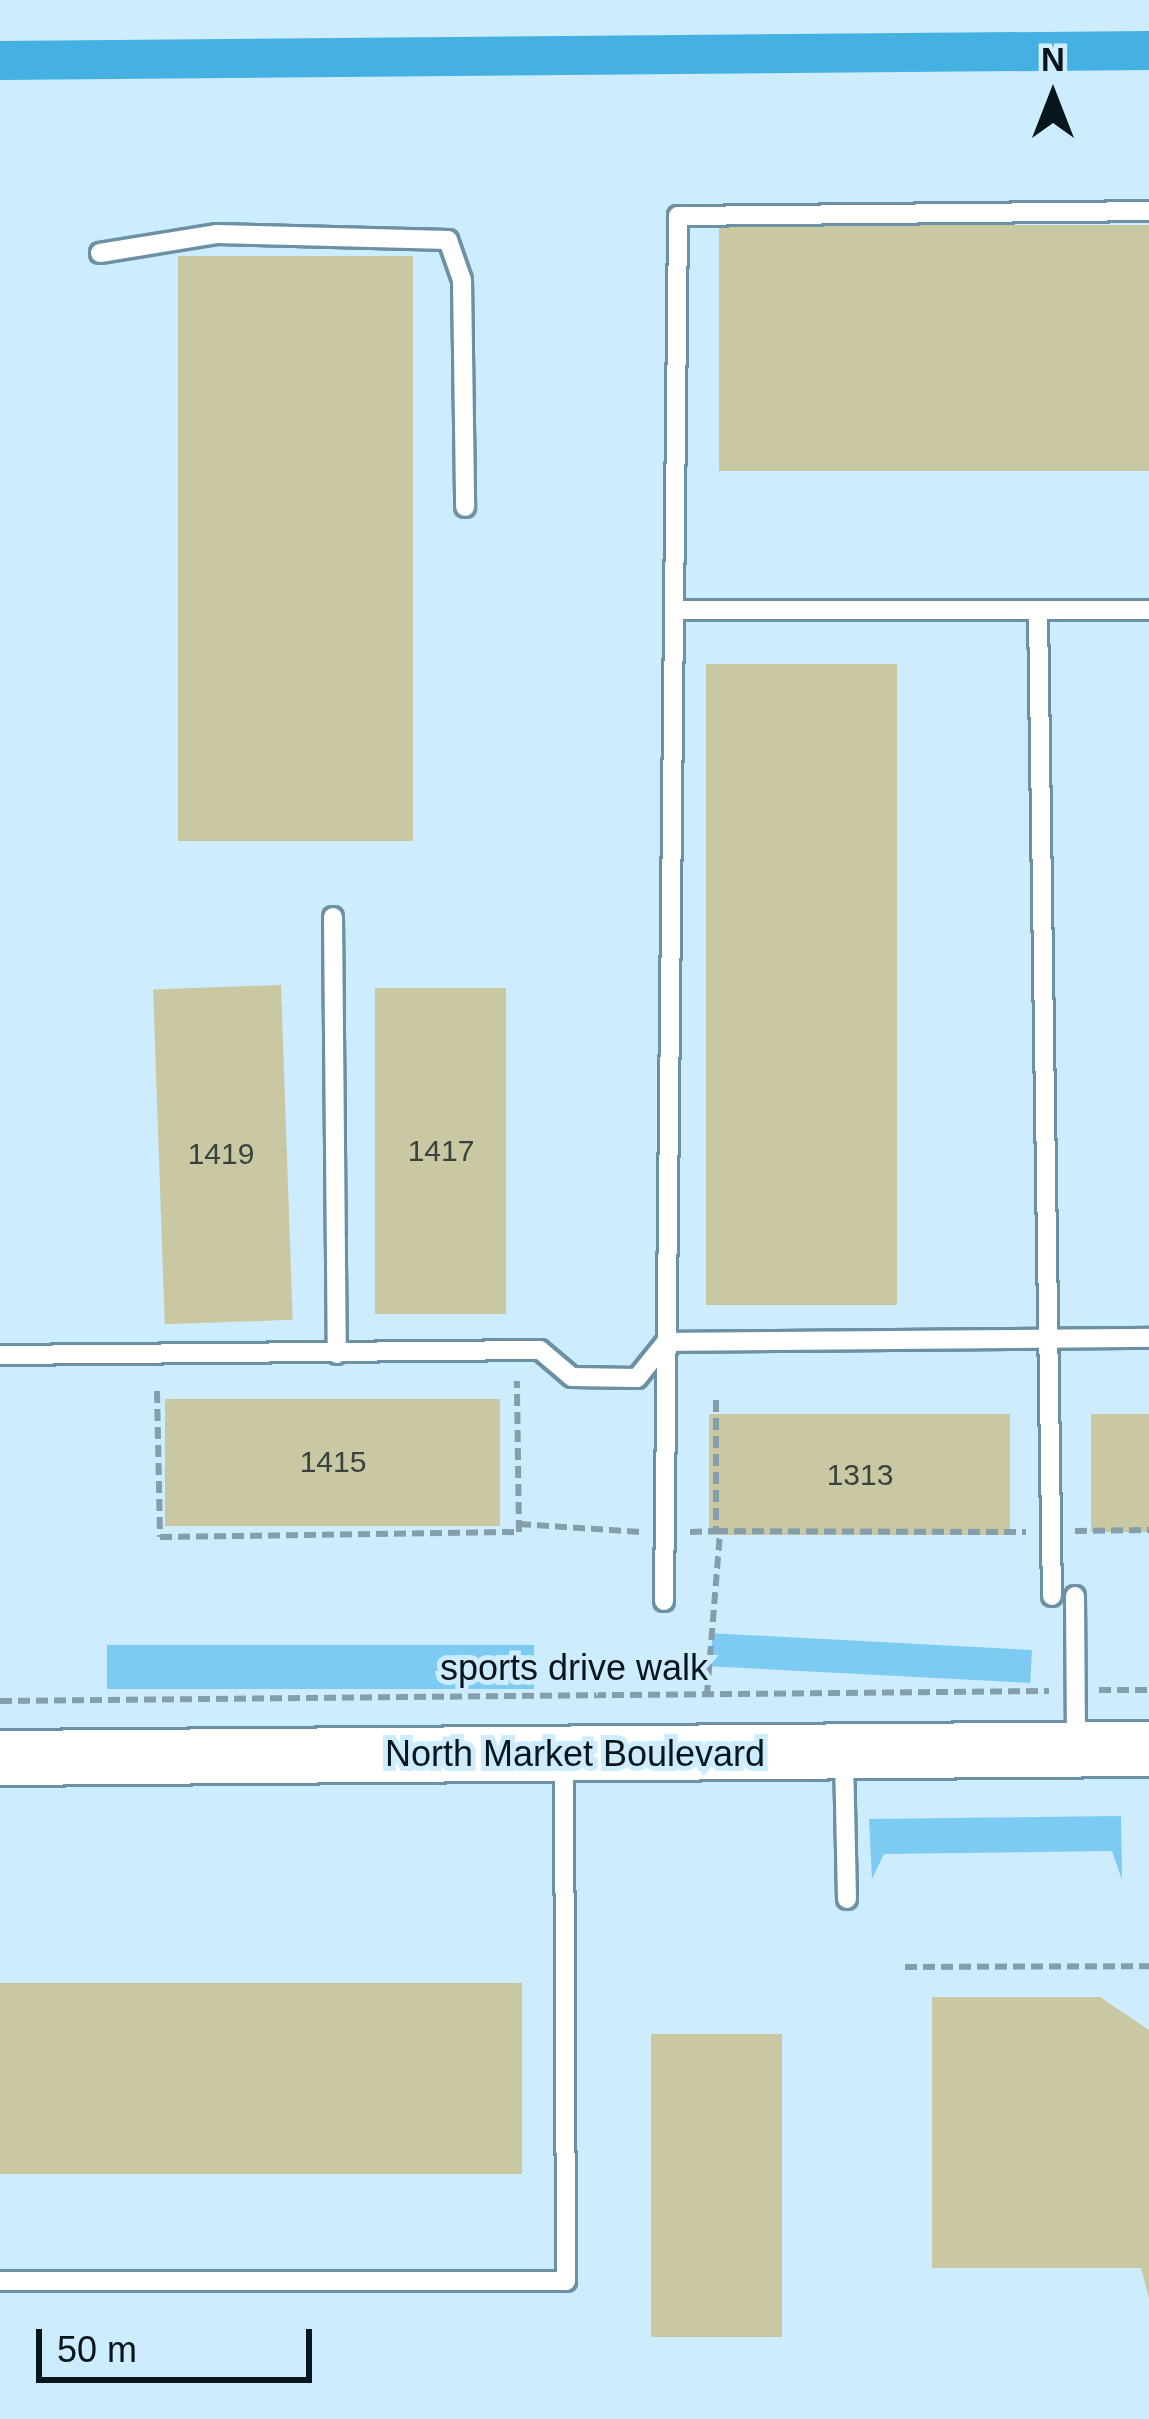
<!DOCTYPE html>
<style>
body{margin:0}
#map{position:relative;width:1149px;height:2419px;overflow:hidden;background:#cdecfd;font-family:Helvetica,sans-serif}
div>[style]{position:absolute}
.green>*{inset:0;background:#7ccbf3;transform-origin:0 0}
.canal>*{height:39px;margin:-19.5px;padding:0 19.5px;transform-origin:19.5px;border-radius:19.5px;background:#44b1e2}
.building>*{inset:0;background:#cac8a3;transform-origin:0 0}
.path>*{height:6px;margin-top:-3px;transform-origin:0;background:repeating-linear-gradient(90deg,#859eab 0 12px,transparent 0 18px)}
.roads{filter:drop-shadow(3px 0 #6d91a4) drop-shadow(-3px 0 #6d91a4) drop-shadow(0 3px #6d91a4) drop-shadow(0 -3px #6d91a4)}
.service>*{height:18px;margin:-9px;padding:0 9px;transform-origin:9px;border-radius:9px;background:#fff}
.secondary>*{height:54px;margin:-27px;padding:0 27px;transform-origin:27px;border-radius:27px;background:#fff}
span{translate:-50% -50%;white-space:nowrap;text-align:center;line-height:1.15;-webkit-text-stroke:10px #cdecfd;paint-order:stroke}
.number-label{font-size:30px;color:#38423e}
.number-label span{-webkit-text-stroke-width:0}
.street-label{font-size:36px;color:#07151c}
.north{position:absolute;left:993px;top:36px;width:120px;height:120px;-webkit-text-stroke:9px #cdecfd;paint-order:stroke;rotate:0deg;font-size:33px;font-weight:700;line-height:48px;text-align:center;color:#07151c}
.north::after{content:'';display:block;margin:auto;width:42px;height:54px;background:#07151c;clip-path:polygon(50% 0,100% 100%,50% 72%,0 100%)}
.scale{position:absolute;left:36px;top:2329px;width:276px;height:54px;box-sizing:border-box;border:6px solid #07151c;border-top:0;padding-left:15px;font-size:36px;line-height:42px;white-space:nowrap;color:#07151c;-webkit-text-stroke:9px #cdecfd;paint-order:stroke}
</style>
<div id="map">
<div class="green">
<i style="left:534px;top:1645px;width:44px;height:427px;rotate:90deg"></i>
<i style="left:1032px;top:1650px;width:33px;height:320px;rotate:93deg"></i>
<i style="clip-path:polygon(1121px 1816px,1122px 1880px,1112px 1851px,884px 1854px,872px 1879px,869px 1819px)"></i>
</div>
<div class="canal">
<i style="left:0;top:60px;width:1149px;rotate:-0.5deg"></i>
</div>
<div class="building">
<i style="left:1149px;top:225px;width:246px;height:430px;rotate:90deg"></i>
<i style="left:178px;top:256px;width:235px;height:585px"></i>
<i style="left:706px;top:664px;width:191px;height:641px"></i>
<i style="left:281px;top:985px;width:335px;height:128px;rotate:88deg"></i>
<i style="left:375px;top:988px;width:131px;height:326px"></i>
<i style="left:165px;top:1399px;width:335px;height:127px"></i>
<i style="left:709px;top:1414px;width:301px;height:121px"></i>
<i style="left:1091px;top:1414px;width:58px;height:118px"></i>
<i style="left:522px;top:1983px;width:191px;height:522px;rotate:90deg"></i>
<i style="clip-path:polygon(932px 1997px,1100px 1997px,1149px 2030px,1149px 2298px,1141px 2268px,932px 2268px)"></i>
<i style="left:651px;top:2034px;width:131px;height:303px"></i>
</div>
<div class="path">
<i style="left:157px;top:1391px;width:146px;rotate:88.8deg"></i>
<i style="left:160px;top:1537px;width:359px;rotate:-0.8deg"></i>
<i style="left:519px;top:1532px;width:151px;rotate:-90.8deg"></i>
<i style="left:716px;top:1400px;width:131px;rotate:90deg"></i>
<i style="left:716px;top:1531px;width:310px;rotate:0.2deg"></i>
<i style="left:519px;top:1524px;width:122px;rotate:3.8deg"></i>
<i style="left:1075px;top:1531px;width:74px;rotate:-0.8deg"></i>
<i style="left:690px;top:1532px;width:26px;rotate:-2deg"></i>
<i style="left:1099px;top:1690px;width:50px"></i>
<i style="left:707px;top:1694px;width:163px;rotate:-85.4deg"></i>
<i style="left:0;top:1701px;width:1049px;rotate:-0.55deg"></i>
<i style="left:905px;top:1967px;width:244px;rotate:-0.2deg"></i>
</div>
<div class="roads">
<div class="service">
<i style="left:100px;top:253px;width:119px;rotate:-9.2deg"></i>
<i style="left:217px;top:234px;width:231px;rotate:1.5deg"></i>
<i style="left:448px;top:240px;width:42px;rotate:70.7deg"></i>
<i style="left:462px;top:280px;width:227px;rotate:89.2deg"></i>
<i style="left:674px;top:610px;width:475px"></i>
<i style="left:1038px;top:610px;width:986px;rotate:89.19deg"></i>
<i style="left:333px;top:917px;width:437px;rotate:89.5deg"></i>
<i style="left:0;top:1355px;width:540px;rotate:-0.53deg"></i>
<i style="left:540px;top:1350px;width:42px;rotate:40.2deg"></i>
<i style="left:572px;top:1377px;width:65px;rotate:0.9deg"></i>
<i style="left:637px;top:1378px;width:46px;rotate:-51.1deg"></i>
<i style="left:666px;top:1342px;width:483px;rotate:-0.5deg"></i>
<i style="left:1075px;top:1596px;width:149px;rotate:89.6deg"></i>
<i style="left:664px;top:1601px;width:1385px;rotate:-89.42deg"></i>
<i style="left:678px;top:216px;width:471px;rotate:-0.6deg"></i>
<i style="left:844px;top:1756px;width:143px;rotate:88.8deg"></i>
<i style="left:0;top:2281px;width:566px"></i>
<i style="left:566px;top:2281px;width:522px;rotate:-90.22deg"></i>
</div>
<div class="secondary">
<i style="left:0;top:1758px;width:1149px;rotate:-0.45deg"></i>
</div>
</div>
<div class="number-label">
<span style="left:441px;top:1151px">1417</span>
<span style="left:221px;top:1154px">1419</span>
<span style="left:333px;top:1462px">1415</span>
<span style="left:860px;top:1475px">1313</span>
</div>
<div class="street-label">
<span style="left:574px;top:1668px">sports drive walk</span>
<span style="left:575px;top:1754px">North Market Boulevard</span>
</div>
<div class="north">N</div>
<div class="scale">50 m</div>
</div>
